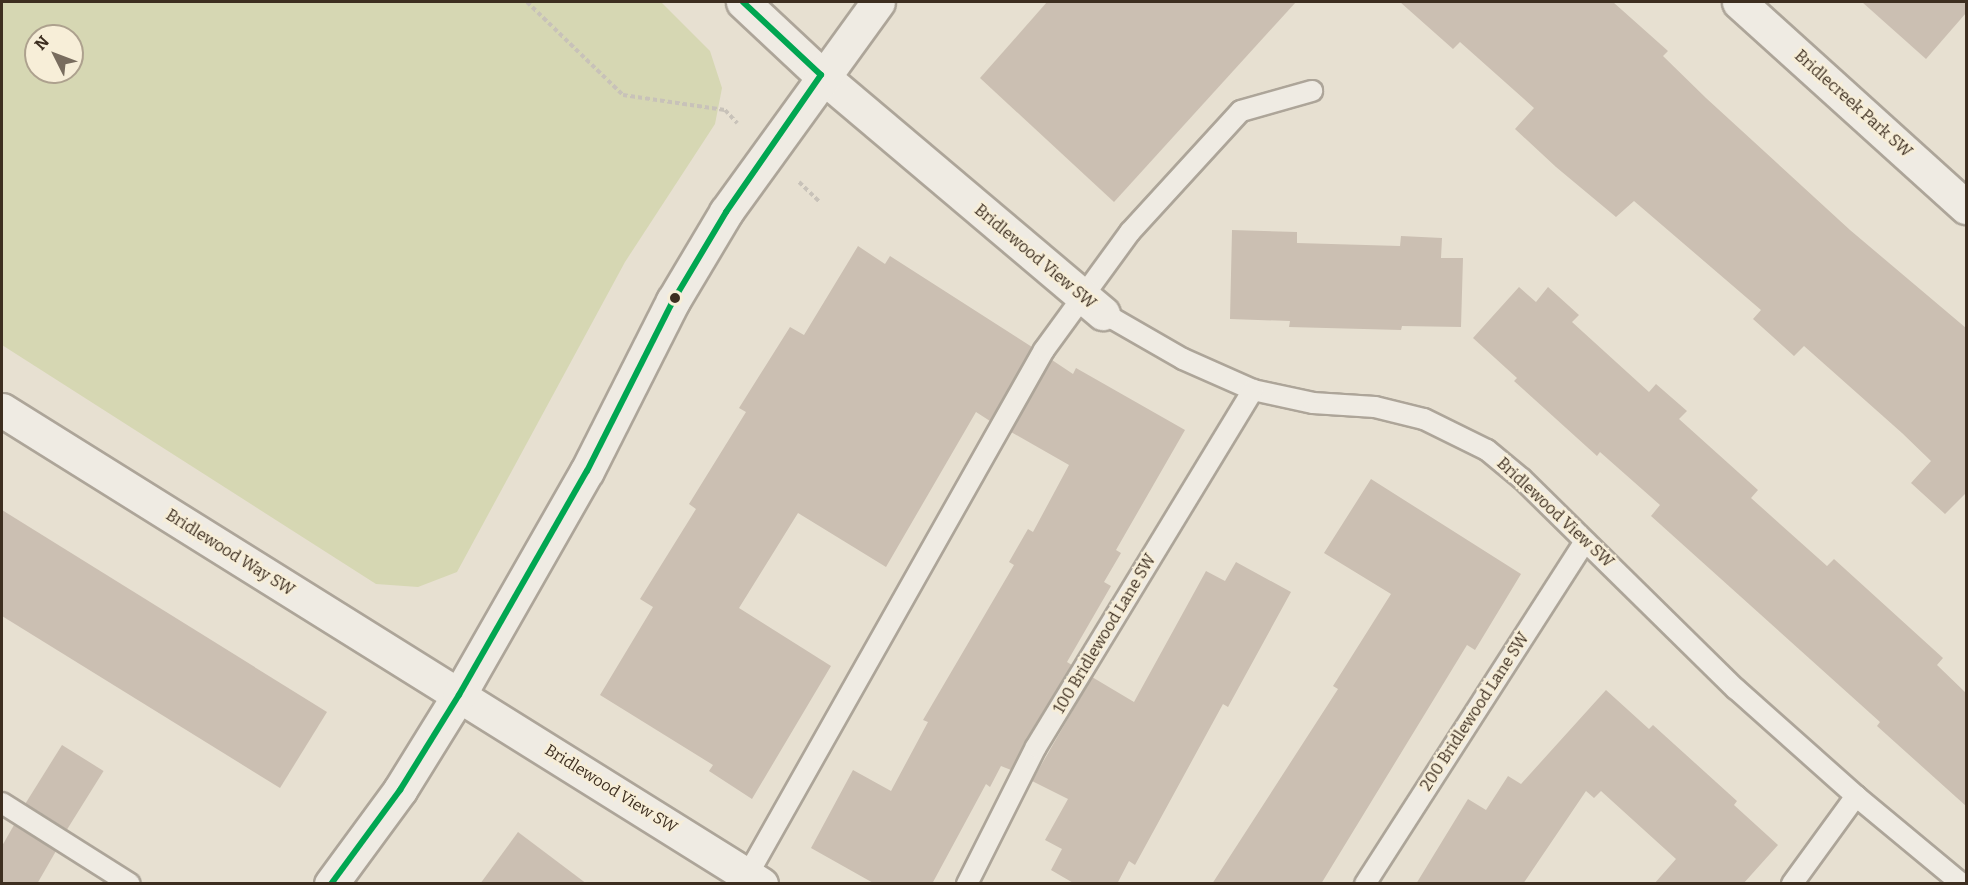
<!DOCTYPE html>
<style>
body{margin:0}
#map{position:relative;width:1968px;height:885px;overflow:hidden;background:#e7e0d1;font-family:Bitter,serif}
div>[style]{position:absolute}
.green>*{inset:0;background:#d6d7b3}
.building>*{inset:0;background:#cbbfb2;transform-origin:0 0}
.path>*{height:4px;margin-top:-2px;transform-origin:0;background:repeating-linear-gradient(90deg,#c8c2b9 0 4.5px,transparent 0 7.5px)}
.roads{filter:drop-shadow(2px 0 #ada599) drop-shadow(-2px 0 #ada599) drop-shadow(0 2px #ada599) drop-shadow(0 -2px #ada599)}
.service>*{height:20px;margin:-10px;padding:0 10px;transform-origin:10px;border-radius:10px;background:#efebe3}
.minor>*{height:33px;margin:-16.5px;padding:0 16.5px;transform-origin:16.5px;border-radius:16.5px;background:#efebe3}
.bus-1>*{height:6px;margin:-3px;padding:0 3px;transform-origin:3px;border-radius:3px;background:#00a651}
.dots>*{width:16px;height:16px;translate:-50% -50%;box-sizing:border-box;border:3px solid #f7eed8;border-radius:50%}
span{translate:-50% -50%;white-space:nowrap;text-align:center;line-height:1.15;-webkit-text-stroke:4.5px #f7eed8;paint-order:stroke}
.street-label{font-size:16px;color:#3d2e20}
.frame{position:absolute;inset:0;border:3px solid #3d2e20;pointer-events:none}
.north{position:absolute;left:24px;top:24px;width:60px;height:60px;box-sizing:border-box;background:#f7eed8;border:2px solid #ada18e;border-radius:50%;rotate:312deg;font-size:16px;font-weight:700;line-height:24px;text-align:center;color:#3d2e20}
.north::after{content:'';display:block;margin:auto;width:21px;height:27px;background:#786c5e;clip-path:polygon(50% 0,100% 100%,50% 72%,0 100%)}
</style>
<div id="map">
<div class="green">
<i style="clip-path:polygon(evenodd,2px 2px,661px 2px,710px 51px,722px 88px,715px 124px,625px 262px,457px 572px,418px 587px,376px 584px,2px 345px,2px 2px,36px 36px,72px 36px,72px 72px,36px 72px,36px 36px)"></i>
</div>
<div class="building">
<i style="clip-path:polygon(1047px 2px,1296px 2px,1114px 202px,980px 78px)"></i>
<i style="clip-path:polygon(1400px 2px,1613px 2px,1668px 51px,1663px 56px,1706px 98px,1850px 230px,1966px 328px,1966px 493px,1945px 514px,1911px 483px,1931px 461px,1902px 433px,1804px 346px,1794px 356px,1753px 319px,1761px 310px,1634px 201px,1616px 217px,1556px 167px,1515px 129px,1534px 108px,1460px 42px,1453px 49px)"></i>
<i style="clip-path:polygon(1862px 2px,1966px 2px,1966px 13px,1926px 59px)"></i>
<i style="clip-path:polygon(1232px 230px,1297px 232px,1297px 243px,1400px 246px,1401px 236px,1442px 238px,1441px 258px,1463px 258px,1461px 327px,1402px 326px,1401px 330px,1289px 327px,1290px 321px,1230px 319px)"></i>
<i style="clip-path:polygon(858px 246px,885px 264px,890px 256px,1032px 347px,990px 421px,976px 412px,886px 567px,798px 513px,739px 608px,831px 666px,752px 799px,709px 771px,713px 765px,600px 695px,653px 607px,640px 599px,696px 509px,689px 504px,746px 412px,739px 408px,790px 327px,804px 335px)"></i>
<i style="clip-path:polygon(1519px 287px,1536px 302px,1548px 287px,1579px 315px,1572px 322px,1649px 392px,1656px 384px,1687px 411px,1679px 419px,1758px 490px,1751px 498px,1827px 566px,1834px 559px,1943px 658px,1937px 665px,1966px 693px,1966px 806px,1877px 726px,1880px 722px,1651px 516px,1660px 505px,1600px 452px,1597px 456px,1514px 381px,1517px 378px,1473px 338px)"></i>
<i style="clip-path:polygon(1052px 360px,1073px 374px,1076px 368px,1185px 430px,1116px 550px,1121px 553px,1104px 582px,1111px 586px,1067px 662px,1072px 665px,1011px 770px,1001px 766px,990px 787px,986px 784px,932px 884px,875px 884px,811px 848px,853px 770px,891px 791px,928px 722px,923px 720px,1014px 565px,1009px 562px,1028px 529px,1033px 532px,1069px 465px,1011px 432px)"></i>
<i style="clip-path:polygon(1371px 479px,1521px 574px,1475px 650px,1467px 645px,1321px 884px,1212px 884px,1338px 689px,1333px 686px,1391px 594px,1324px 553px)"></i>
<i style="clip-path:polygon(2px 510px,327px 712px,280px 788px,2px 616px)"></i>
<i style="clip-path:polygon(1236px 562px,1291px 592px,1228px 707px,1223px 704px,1135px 865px,1129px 861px,1117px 884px,1075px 884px,1051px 870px,1062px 849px,1045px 840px,1068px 799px,1032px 781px,1092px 677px,1134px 702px,1206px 571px,1225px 581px)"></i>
<i style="clip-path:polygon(1606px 690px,1649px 729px,1653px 725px,1737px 801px,1734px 805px,1778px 845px,1743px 884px,1654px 884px,1676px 859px,1601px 791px,1594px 798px,1586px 791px,1523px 884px,1416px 884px,1468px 799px,1486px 810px,1508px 776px,1521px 784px)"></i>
<i style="left:62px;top:745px;width:49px;height:69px;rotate:32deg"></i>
<i style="clip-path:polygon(14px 825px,56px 851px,37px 884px,2px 884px,2px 846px)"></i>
<i style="clip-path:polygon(518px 832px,587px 884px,480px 884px)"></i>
</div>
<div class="path">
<i style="left:527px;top:2px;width:134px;rotate:44.1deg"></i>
<i style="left:623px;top:95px;width:103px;rotate:8.4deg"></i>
<i style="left:725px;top:110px;width:18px;rotate:47deg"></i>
<i style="left:799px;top:182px;width:29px;rotate:44deg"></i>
</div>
<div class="roads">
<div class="service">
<i style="left:1103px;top:313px;width:92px;rotate:29.9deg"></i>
<i style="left:1183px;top:359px;width:77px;rotate:23.9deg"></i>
<i style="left:1253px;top:390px;width:61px;rotate:12.2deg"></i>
<i style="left:1313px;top:403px;width:62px;rotate:3.7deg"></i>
<i style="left:1375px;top:407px;width:50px;rotate:13.8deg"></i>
<i style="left:1424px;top:419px;width:70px;rotate:26.2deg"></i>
<i style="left:1487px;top:450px;width:45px;rotate:39.6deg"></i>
<i style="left:1522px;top:479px;width:300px;rotate:44.5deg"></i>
<i style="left:1736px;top:689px;width:161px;rotate:41.7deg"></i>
<i style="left:1856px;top:796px;width:138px;rotate:39.7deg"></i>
<i style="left:2px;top:803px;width:151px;rotate:32.3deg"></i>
<i style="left:743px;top:883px;width:612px;rotate:-60.55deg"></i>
<i style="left:1044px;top:350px;width:146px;rotate:-53.9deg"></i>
<i style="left:1130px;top:232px;width:164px;rotate:-47.5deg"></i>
<i style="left:1241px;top:111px;width:74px;rotate:-15.7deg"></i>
<i style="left:967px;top:884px;width:153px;rotate:-63.3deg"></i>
<i style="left:1036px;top:747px;width:418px;rotate:-58.7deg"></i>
<i style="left:1365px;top:884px;width:407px;rotate:-57.3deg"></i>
<i style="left:1792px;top:884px;width:109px;rotate:-54deg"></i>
</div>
<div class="minor">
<i style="left:743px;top:2px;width:107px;rotate:43.1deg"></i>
<i style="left:821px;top:75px;width:369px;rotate:40.2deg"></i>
<i style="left:1739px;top:2px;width:306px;rotate:42.1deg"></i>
<i style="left:2px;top:410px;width:895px;rotate:31.99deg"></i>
<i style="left:331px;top:884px;width:117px;rotate:-53.7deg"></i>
<i style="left:400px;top:790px;width:112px;rotate:-58.2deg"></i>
<i style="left:459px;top:695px;width:258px;rotate:-60.3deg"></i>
<i style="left:587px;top:471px;width:191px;rotate:-63.2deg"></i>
<i style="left:673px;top:301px;width:104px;rotate:-59.2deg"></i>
<i style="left:726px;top:212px;width:259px;rotate:-54.1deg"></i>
</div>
</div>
<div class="bus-1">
<i style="left:331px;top:884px;width:117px;rotate:-53.7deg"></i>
<i style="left:400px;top:790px;width:112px;rotate:-58.2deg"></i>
<i style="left:459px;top:695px;width:258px;rotate:-60.3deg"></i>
<i style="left:587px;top:471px;width:191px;rotate:-63.2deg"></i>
<i style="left:673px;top:301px;width:104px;rotate:-59.2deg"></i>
<i style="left:726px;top:212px;width:167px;rotate:-55.3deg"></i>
<i style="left:821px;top:75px;width:107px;rotate:-136.9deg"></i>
</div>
<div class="dots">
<i style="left:675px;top:298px;background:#3d2e20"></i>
</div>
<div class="street-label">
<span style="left:1853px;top:104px;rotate:42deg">Bridlecreek Park SW</span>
<span style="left:1035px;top:257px;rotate:40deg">Bridlewood View SW</span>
<span style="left:1555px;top:513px;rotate:43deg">Bridlewood View SW</span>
<span style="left:230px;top:553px;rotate:32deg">Bridlewood Way SW</span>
<span style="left:1105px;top:634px;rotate:-59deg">100 Bridlewood Lane SW</span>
<span style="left:1475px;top:712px;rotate:-57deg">200 Bridlewood Lane SW</span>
<span style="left:611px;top:789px;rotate:32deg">Bridlewood View SW</span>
</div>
<div class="frame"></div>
<div class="north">N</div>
</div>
